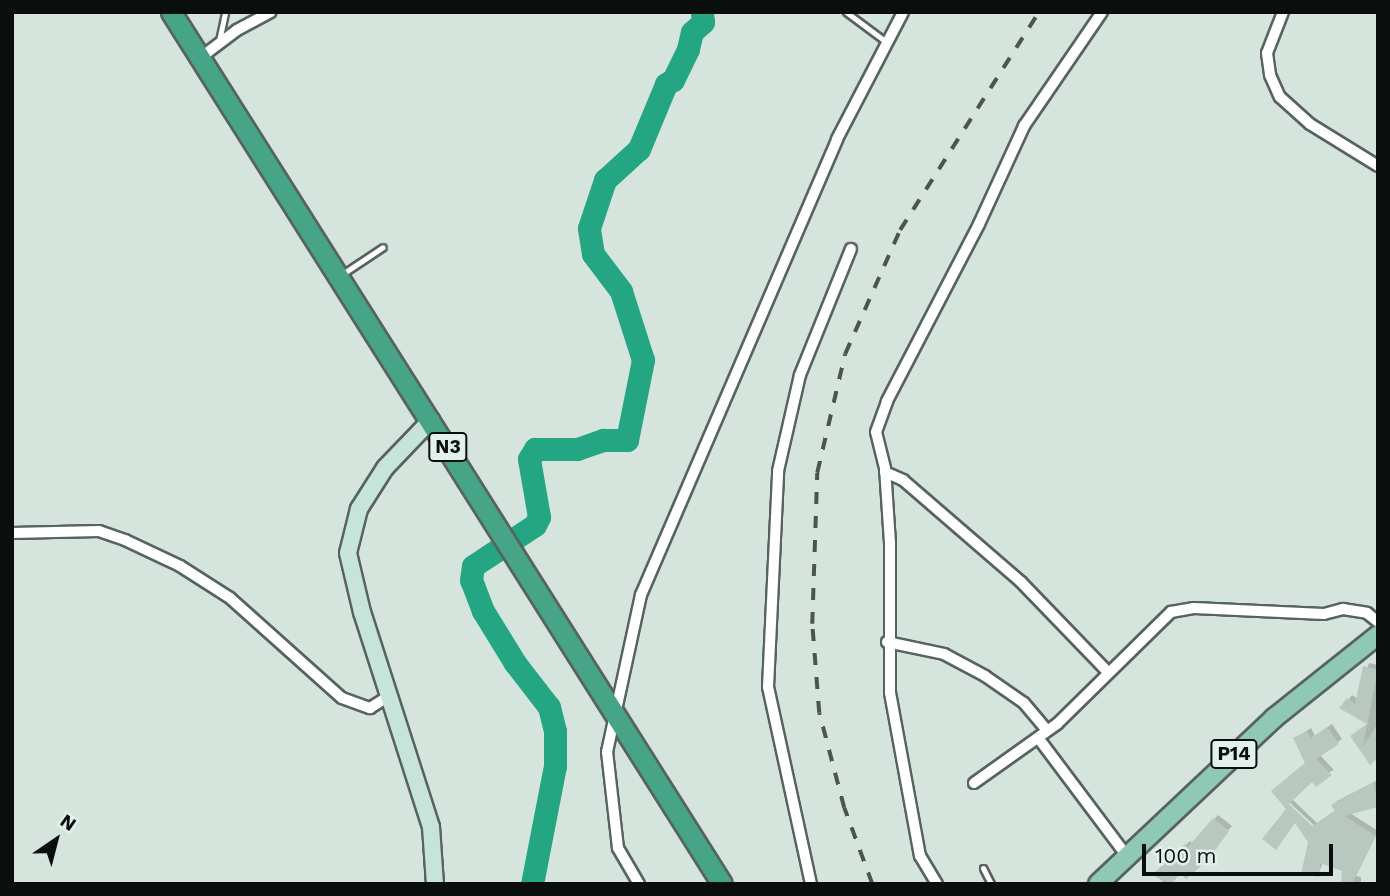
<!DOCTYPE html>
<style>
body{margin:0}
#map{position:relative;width:1390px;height:896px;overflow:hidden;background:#d6e4de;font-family:"Work Sans",sans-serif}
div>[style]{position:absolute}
.shadow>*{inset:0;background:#0003}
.river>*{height:23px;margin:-11.5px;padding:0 11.5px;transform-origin:11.5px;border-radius:11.5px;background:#25a682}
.building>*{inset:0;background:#b9c7c1}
.roads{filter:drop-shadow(2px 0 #57635e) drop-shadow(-2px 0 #57635e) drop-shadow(0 2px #57635e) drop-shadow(0 -2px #57635e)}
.lane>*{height:5px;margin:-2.5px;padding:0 2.5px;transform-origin:2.5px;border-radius:2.5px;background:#fff}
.street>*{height:10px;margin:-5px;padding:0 5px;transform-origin:5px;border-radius:5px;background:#fff}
.secondary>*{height:16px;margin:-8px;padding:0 8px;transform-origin:8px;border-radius:8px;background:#c7e4db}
.primary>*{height:18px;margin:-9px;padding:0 9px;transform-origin:9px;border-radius:9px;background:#8fc9b6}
.highway>*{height:19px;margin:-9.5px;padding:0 9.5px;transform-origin:9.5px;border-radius:9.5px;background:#45a586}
.rail>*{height:3.5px;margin-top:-1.75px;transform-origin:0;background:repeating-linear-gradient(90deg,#4c5450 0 12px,transparent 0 24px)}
span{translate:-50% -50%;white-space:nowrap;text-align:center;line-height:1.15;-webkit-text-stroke:5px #e3f1eb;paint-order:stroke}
.shield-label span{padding:2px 5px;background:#e3f1eb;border:2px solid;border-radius:5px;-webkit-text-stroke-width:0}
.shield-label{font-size:19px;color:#0a0f0d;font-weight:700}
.frame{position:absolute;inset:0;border:14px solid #0a0f0d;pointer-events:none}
.north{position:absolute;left:21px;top:805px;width:70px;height:70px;-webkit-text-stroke:5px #e3f1eb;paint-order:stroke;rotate:35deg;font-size:19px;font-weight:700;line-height:28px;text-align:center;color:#0a0f0d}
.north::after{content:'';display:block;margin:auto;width:24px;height:32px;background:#0a0f0d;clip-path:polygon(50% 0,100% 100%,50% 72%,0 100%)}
.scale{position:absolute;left:1142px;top:844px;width:191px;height:32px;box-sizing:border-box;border:4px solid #0a0f0d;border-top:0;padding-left:9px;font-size:21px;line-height:24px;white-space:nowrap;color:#0a0f0d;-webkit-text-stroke:5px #e3f1eb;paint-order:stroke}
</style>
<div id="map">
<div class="shadow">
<i style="clip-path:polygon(1369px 663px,1378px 665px,1378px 756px,1370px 762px,1356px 732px,1369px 723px,1342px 708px,1352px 695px,1358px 699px)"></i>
<i style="clip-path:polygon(evenodd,1332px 724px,1342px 739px,1320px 755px,1334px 770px,1312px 780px,1292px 799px,1317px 823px,1336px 810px,1333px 805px,1337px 801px,1378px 780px,1378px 805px,1350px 813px,1378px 831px,1356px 876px,1361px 877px,1361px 884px,1343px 884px,1344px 869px,1323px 862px,1318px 875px,1309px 841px,1273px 791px,1307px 762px,1295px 739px,1311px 728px,1315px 736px,1332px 724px,1288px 801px,1319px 830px,1317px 833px,1288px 806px,1288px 801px)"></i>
<i style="clip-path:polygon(1218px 815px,1232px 826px,1186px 876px,1180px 871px,1166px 884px,1155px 875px,1190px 841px,1193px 844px)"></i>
</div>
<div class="river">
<i style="left:532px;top:884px;width:120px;rotate:-79deg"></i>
<i style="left:555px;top:766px;width:35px;rotate:-90deg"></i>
<i style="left:555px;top:731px;width:25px;rotate:-104deg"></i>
<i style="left:549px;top:707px;width:56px;rotate:-127.7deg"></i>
<i style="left:515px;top:663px;width:61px;rotate:-121.6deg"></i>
<i style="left:483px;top:611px;width:33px;rotate:-111deg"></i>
<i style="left:471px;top:580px;width:14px;rotate:-82deg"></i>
<i style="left:473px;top:566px;width:74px;rotate:-33.5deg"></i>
<i style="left:535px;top:525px;width:9px;rotate:-63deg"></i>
<i style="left:539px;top:517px;width:59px;rotate:-99.8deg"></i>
<i style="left:529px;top:459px;width:12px;rotate:-59deg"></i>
<i style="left:535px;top:449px;width:42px"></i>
<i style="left:577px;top:449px;width:28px;rotate:-19deg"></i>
<i style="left:603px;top:440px;width:24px"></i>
<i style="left:627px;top:440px;width:82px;rotate:-78.7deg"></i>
<i style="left:643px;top:360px;width:72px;rotate:-107.7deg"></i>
<i style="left:621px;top:291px;width:46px;rotate:-127.1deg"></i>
<i style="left:593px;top:254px;width:26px;rotate:-99deg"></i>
<i style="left:589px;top:228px;width:51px;rotate:-71.6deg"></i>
<i style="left:605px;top:180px;width:46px;rotate:-42.4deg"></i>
<i style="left:639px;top:149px;width:70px;rotate:-67.4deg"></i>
<i style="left:666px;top:84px;width:8px;rotate:-30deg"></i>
<i style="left:673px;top:80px;width:34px;rotate:-64deg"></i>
<i style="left:688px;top:49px;width:17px;rotate:-77deg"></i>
<i style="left:692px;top:32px;width:15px;rotate:-42deg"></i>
<i style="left:703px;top:22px;width:10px;rotate:-96deg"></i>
</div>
<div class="building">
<i style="clip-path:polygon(1363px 666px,1378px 670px,1363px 746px,1378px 724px,1378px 758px,1370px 765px,1350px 736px,1367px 724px,1339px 708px,1347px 698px,1355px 704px)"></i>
<i style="clip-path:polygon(1327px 727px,1339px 744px,1316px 759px,1332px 775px,1316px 787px,1312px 782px,1289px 804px,1312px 826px,1335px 811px,1331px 805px,1374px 782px,1378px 807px,1345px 816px,1376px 836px,1352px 884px,1341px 884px,1342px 871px,1320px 863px,1319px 877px,1301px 874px,1308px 842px,1295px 823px,1276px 850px,1262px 839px,1286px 809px,1271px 791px,1305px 763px,1293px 738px,1307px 731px,1311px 738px)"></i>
<i style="clip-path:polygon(1213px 818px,1229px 831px,1208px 860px,1186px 879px,1180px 873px,1172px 884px,1152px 875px,1185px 844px,1188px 847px)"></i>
</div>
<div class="roads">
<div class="lane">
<i style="left:846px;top:12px;width:49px;rotate:36.6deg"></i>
<i style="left:219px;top:41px;width:30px;rotate:-78deg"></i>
<i style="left:341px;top:275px;width:50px;rotate:-33.7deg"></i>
<i style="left:983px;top:868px;width:18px;rotate:63deg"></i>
</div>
<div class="street">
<i style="left:1283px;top:12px;width:44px;rotate:111.3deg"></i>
<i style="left:1267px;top:53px;width:22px;rotate:82deg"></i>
<i style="left:1270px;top:75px;width:24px;rotate:66deg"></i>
<i style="left:1280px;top:97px;width:40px;rotate:42deg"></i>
<i style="left:1310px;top:124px;width:80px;rotate:31.7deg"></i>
<i style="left:200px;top:58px;width:46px;rotate:-37.1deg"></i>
<i style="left:237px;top:30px;width:38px;rotate:-28deg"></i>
<i style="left:885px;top:472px;width:20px;rotate:24deg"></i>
<i style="left:903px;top:480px;width:156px;rotate:40.8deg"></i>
<i style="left:1021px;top:582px;width:124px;rotate:46deg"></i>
<i style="left:12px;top:533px;width:87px;rotate:-1.3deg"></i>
<i style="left:99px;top:531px;width:28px;rotate:19deg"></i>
<i style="left:125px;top:540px;width:61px;rotate:25.3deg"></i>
<i style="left:180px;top:566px;width:59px;rotate:32.6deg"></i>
<i style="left:230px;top:598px;width:150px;rotate:41.8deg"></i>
<i style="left:342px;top:698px;width:30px;rotate:20deg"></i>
<i style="left:370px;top:708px;width:22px;rotate:-32deg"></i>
<i style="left:887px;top:642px;width:58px;rotate:11.9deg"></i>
<i style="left:944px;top:654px;width:47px;rotate:28.2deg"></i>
<i style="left:985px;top:676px;width:47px;rotate:34.7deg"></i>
<i style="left:1024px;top:703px;width:34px;rotate:50deg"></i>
<i style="left:1039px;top:739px;width:146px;rotate:53.1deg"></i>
<i style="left:974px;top:783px;width:102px;rotate:-35.4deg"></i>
<i style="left:1057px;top:724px;width:160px;rotate:-44.5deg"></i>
<i style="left:1171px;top:612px;width:23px;rotate:-10deg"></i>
<i style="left:1194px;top:608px;width:130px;rotate:2.6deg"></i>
<i style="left:1324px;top:614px;width:20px;rotate:-15deg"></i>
<i style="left:1343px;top:609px;width:24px;rotate:9deg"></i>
<i style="left:1367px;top:613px;width:14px;rotate:39deg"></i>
<i style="left:639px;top:884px;width:42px;rotate:-120.3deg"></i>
<i style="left:618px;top:848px;width:97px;rotate:-96.5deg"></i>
<i style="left:607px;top:752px;width:161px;rotate:-77.8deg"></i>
<i style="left:641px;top:595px;width:496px;rotate:-66.7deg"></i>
<i style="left:837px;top:139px;width:143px;rotate:-62.5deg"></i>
<i style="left:811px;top:884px;width:202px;rotate:-102.3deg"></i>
<i style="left:768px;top:687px;width:216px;rotate:-87.3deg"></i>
<i style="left:778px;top:471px;width:98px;rotate:-77.1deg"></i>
<i style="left:800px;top:375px;width:136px;rotate:-68deg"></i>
<i style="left:937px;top:884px;width:33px;rotate:-121deg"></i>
<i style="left:920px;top:856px;width:166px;rotate:-100.4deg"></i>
<i style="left:890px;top:693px;width:150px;rotate:-90deg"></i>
<i style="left:890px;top:543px;width:75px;rotate:-93.8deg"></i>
<i style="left:885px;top:468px;width:37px;rotate:-104deg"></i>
<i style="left:876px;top:432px;width:33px;rotate:-70deg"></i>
<i style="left:887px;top:401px;width:199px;rotate:-62.5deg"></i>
<i style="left:979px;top:224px;width:108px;rotate:-65.3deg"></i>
<i style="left:1024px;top:126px;width:138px;rotate:-55.6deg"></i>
</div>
<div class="secondary">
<i style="left:431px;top:420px;width:66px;rotate:133.8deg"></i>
<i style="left:385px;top:468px;width:49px;rotate:122.4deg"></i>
<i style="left:359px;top:509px;width:45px;rotate:104deg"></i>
<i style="left:348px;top:553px;width:61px;rotate:76.7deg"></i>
<i style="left:362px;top:612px;width:226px;rotate:72.2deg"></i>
<i style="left:431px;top:827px;width:57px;rotate:86deg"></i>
</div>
<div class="primary">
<i style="left:1098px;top:884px;width:242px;rotate:-43.3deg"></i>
<i style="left:1274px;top:718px;width:133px;rotate:-38.6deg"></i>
</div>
<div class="highway">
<i style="left:171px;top:12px;width:1031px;rotate:57.71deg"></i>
</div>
</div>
<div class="rail">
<i style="left:872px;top:884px;width:81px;rotate:-110.2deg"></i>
<i style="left:844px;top:808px;width:98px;rotate:-104.7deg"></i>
<i style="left:819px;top:713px;width:89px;rotate:-94.5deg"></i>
<i style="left:812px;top:624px;width:151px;rotate:-88.1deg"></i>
<i style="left:817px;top:473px;width:122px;rotate:-76.8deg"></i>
<i style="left:845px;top:354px;width:136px;rotate:-66.1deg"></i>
<i style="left:900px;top:230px;width:259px;rotate:-57.5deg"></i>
</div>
<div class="shield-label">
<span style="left:448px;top:447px">N3</span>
<span style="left:1234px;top:754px">P14</span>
</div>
<div class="frame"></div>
<div class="north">N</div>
<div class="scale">100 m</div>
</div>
